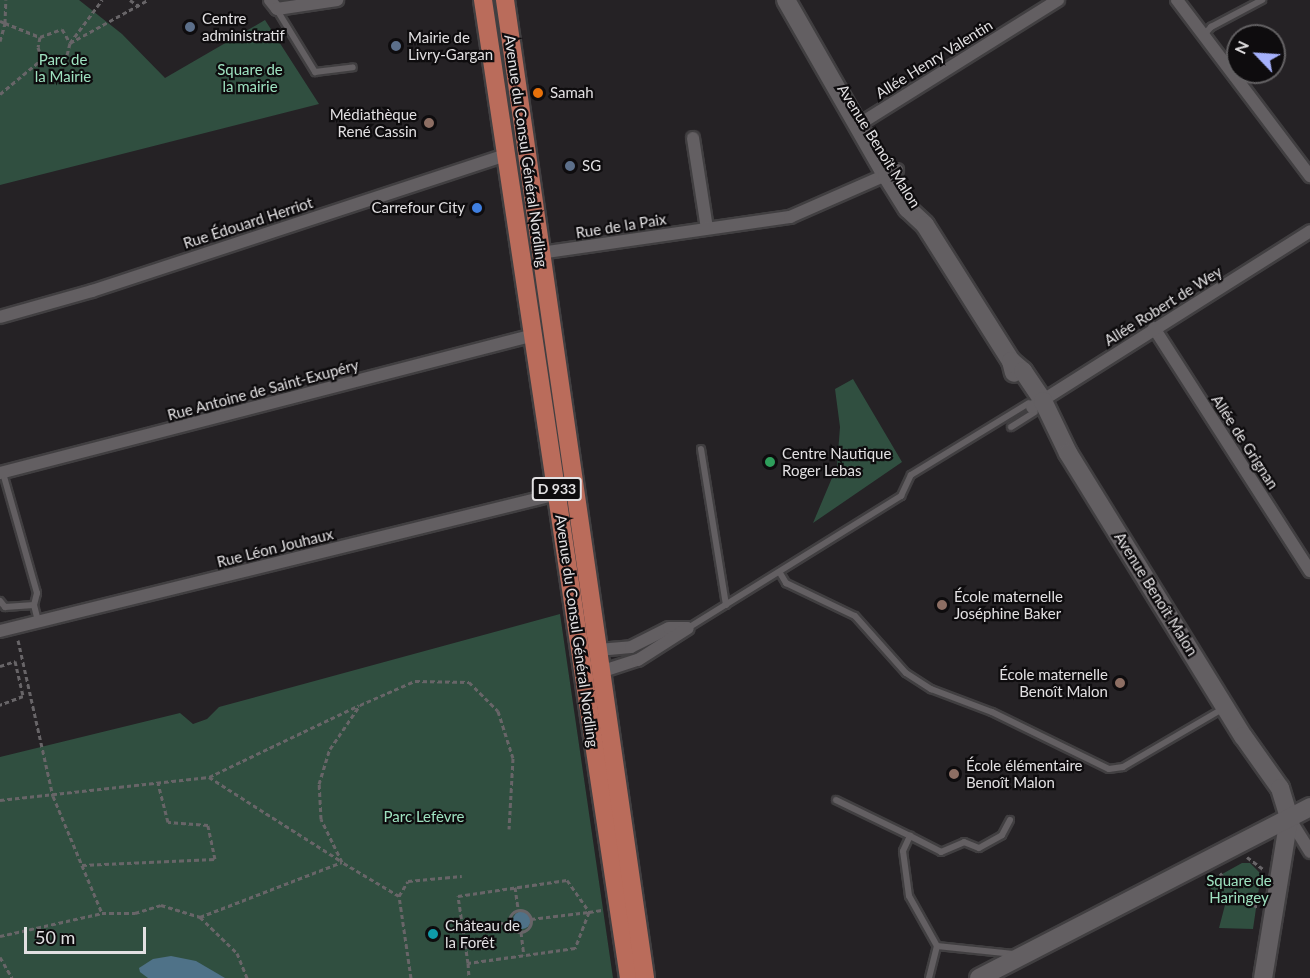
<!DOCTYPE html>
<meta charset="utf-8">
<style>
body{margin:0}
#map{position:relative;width:1310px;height:978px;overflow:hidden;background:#252225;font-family:Lato,sans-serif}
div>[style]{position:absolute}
.green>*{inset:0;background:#304f40}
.water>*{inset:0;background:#4f7288}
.round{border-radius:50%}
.path>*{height:3px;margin-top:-1.5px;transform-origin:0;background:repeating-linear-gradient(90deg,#686568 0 4.5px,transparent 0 7.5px)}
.path>.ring{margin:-1.5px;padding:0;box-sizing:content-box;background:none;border:3px solid #686568;border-radius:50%}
.roads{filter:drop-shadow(2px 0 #413f41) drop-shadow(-2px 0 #413f41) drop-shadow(0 2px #413f41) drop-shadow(0 -2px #413f41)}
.lane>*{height:6px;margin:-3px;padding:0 3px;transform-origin:3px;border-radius:3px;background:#635f62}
.street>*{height:12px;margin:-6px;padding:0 6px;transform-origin:6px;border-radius:6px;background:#635f62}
.secondary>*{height:18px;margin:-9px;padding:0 9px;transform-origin:9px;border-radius:9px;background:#635f62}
.primary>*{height:18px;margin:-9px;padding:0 9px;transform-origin:9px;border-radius:9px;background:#ba6c5b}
.dots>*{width:16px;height:16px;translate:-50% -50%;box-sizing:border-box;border:3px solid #0e0c0e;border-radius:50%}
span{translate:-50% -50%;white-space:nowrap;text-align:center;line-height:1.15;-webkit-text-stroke:4.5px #0e0c0e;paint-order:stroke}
.shield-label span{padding:2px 4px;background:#0e0c0e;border:2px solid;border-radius:4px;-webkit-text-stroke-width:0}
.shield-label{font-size:14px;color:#e2e0e2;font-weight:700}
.poi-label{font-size:15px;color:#e2e0e2}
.left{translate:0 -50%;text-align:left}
.right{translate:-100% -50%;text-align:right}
.park-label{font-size:15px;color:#9ee2c0}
.street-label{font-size:15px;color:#e2e0e2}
.north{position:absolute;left:1226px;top:24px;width:60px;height:60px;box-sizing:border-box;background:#0e0c0e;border:2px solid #636163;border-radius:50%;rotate:295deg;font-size:16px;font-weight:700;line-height:24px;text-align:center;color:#e2e0e2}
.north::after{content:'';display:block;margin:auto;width:21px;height:27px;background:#a5b1fc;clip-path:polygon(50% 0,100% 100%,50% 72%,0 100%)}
.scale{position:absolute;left:24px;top:927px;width:122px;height:27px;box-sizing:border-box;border:3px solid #e2e0e2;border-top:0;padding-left:8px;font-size:18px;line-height:21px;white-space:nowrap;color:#e2e0e2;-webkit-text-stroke:4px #0e0c0e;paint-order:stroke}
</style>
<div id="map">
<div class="green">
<i style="clip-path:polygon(0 0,79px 0,122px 34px,165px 78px,265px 20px,319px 104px,0 185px)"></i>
<i style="clip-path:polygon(853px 379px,902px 462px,813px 523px,837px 466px,840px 427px,835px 389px)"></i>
<i style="clip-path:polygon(560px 614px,613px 978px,0 978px,0 757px,180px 713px,193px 724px,207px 719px,219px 707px)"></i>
<i style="clip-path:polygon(1242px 863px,1250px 863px,1261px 874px,1253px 929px,1219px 928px,1225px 905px,1206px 883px)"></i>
</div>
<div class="water">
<i class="round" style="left:513px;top:911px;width:18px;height:18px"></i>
<i style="clip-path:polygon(171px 956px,196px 961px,225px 978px,148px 978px,140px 972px,139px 968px,153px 959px)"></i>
</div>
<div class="path">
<i style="left:130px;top:0;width:11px;rotate:34deg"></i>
<i style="left:0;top:21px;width:5px;rotate:22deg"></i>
<i style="left:5px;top:23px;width:23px;rotate:-88deg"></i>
<i style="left:40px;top:37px;width:23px;rotate:-20deg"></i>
<i style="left:62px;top:29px;width:16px;rotate:60deg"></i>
<i style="left:70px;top:43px;width:54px;rotate:-53.3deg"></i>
<i style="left:0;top:41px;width:19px;rotate:-74deg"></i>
<i style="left:5px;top:23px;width:38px;rotate:22deg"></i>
<i style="left:40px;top:37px;width:10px;rotate:101deg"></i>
<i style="left:38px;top:47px;width:13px;rotate:72deg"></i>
<i style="left:42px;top:59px;width:14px;rotate:17deg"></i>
<i style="left:55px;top:63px;width:14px;rotate:-34deg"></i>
<i style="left:67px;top:55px;width:12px;rotate:-76deg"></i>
<i style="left:70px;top:43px;width:89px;rotate:-28.9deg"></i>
<i style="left:0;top:94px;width:55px;rotate:-39.8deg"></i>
<i style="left:18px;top:640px;width:160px;rotate:77.4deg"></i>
<i style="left:53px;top:796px;width:127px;rotate:67.3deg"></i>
<i style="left:102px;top:913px;width:33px"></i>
<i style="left:135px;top:913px;width:27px;rotate:-17deg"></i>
<i style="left:161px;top:905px;width:41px;rotate:17.1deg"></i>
<i style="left:200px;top:917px;width:52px;rotate:44.2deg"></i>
<i style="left:237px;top:953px;width:27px;rotate:68deg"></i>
<i style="left:0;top:666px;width:16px;rotate:-18deg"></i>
<i style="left:15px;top:661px;width:36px;rotate:77deg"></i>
<i style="left:23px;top:696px;width:25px;rotate:159deg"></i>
<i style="left:209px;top:777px;width:166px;rotate:-25.6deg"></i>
<i style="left:0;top:800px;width:210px;rotate:-6.3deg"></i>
<i style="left:209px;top:777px;width:156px;rotate:32.5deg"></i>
<i style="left:1247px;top:857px;width:20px;rotate:37deg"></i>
<i style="left:82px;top:865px;width:133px;rotate:-2.6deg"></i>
<i style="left:215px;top:859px;width:35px;rotate:-102deg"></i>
<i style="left:208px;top:825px;width:40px;rotate:-175.7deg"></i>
<i style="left:168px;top:822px;width:40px;rotate:-104.4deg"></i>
<i style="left:1220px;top:873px;width:23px;rotate:50deg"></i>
<i style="left:1235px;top:891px;width:29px;rotate:36deg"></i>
<i style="left:515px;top:887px;width:22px;rotate:82deg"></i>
<i style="left:399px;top:896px;width:66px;rotate:-149.2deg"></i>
<i style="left:342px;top:862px;width:48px;rotate:-116deg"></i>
<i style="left:321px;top:819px;width:35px;rotate:-93deg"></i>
<i style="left:319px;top:784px;width:37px;rotate:-73deg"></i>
<i style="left:330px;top:749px;width:53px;rotate:-55.7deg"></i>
<i style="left:360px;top:705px;width:60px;rotate:-23.6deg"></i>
<i style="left:415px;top:681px;width:54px;rotate:1.1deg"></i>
<i style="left:469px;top:682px;width:41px;rotate:45deg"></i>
<i style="left:498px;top:711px;width:49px;rotate:72.3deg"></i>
<i style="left:513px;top:758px;width:71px;rotate:93.2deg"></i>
<i class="ring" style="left:509px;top:910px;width:19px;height:19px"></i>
<i style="left:200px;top:917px;width:152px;rotate:-21.2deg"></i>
<i style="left:531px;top:919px;width:58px;rotate:-6.9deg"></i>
<i style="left:589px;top:912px;width:39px;rotate:111deg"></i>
<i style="left:575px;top:948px;width:108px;rotate:172deg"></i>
<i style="left:468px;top:963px;width:68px;rotate:-98.5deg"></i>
<i style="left:458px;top:896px;width:110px;rotate:-8.4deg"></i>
<i style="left:567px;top:880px;width:39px;rotate:55deg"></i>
<i style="left:589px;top:912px;width:13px;rotate:-9deg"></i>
<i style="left:462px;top:929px;width:48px;rotate:-8.5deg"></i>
<i style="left:521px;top:932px;width:23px;rotate:83deg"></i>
<i style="left:0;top:936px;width:105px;rotate:-12.7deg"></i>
<i style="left:0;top:957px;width:24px;rotate:60deg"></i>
<i style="left:468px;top:963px;width:15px;rotate:86deg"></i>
<i style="left:411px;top:978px;width:83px;rotate:-98.3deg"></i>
<i style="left:399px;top:896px;width:17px;rotate:-59deg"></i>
<i style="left:408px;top:881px;width:54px;rotate:-5.3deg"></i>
</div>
<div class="roads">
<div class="lane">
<i style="left:277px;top:10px;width:73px;rotate:58.5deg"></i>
<i style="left:315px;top:72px;width:38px;rotate:-7deg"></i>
<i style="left:1204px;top:35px;width:11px;rotate:-49deg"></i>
<i style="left:1211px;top:27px;width:58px;rotate:-27.9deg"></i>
<i style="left:1011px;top:427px;width:28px;rotate:-32deg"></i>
<i style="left:701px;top:449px;width:158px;rotate:80.9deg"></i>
<i style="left:3px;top:473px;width:125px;rotate:74.2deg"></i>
<i style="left:37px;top:593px;width:12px;rotate:104deg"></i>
<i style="left:780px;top:573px;width:12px;rotate:59deg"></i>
<i style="left:786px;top:583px;width:76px;rotate:25.6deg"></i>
<i style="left:855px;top:616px;width:76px;rotate:48.2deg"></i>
<i style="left:906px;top:673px;width:30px;rotate:33deg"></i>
<i style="left:931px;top:689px;width:65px;rotate:20.7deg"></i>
<i style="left:992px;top:712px;width:130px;rotate:26deg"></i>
<i style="left:1109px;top:769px;width:14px;rotate:-8deg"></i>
<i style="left:1123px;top:767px;width:117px;rotate:-30.3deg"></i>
<i style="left:0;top:601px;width:8px;rotate:50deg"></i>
<i style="left:5px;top:607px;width:29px;rotate:-4deg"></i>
<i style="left:34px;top:605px;width:16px;rotate:76deg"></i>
<i style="left:688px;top:628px;width:251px;rotate:-31.8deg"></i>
<i style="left:901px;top:496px;width:23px;rotate:-65deg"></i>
<i style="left:911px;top:475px;width:138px;rotate:-31.4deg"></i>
<i style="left:836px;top:800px;width:82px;rotate:25.9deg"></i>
<i style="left:937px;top:946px;width:77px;rotate:5.9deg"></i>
<i style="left:929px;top:978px;width:33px;rotate:-76deg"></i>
<i style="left:937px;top:946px;width:57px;rotate:-119.2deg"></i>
<i style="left:909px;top:896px;width:45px;rotate:-97.6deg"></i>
<i style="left:903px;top:851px;width:17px;rotate:-65deg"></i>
<i style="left:910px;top:836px;width:35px;rotate:27deg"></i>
<i style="left:941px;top:852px;width:25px;rotate:-23deg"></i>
<i style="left:964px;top:842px;width:16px;rotate:22deg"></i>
<i style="left:979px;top:848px;width:26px;rotate:-29deg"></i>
<i style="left:1002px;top:835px;width:17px;rotate:-62deg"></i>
</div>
<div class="street">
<i style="left:270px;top:0;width:11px;rotate:52deg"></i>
<i style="left:277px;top:9px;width:61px;rotate:-8.5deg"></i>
<i style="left:1177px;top:0;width:221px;rotate:52.9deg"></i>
<i style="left:858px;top:125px;width:236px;rotate:-32deg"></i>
<i style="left:693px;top:138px;width:91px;rotate:81.2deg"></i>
<i style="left:540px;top:253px;width:253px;rotate:-8.2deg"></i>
<i style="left:790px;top:217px;width:117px;rotate:-23.7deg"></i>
<i style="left:0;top:317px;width:96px;rotate:-15.8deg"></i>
<i style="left:92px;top:291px;width:436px;rotate:-18.2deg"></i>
<i style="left:1154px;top:328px;width:289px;rotate:57.3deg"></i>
<i style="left:1032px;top:407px;width:329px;rotate:-32.3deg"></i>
<i style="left:0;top:473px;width:552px;rotate:-14.49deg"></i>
<i style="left:0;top:631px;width:574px;rotate:-13.82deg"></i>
<i style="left:598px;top:650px;width:33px;rotate:-5deg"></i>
<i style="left:631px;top:647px;width:42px;rotate:-26.6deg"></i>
<i style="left:669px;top:628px;width:18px"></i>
<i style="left:600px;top:672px;width:40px;rotate:-18deg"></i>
<i style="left:638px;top:660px;width:59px;rotate:-32.6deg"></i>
<i style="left:1289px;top:818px;width:40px;rotate:58deg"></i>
</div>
<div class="secondary">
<i style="left:786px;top:0;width:203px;rotate:60.2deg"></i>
<i style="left:887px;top:176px;width:39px;rotate:58deg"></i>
<i style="left:908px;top:209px;width:23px;rotate:43deg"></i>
<i style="left:925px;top:225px;width:161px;rotate:57.7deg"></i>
<i style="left:1011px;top:361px;width:12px;rotate:76deg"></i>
<i style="left:1011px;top:361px;width:16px;rotate:40deg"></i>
<i style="left:1023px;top:371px;width:36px;rotate:56deg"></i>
<i style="left:1043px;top:401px;width:58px;rotate:64.3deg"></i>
<i style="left:1068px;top:453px;width:333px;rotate:58.3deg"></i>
<i style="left:1243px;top:736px;width:64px;rotate:54.6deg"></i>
<i style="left:1280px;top:788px;width:31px;rotate:73deg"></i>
<i style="left:1289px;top:818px;width:162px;rotate:99.2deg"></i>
<i style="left:979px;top:978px;width:373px;rotate:-27.3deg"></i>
</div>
<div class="primary">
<i style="left:483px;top:0;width:989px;rotate:81.51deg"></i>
<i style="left:505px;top:0;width:988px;rotate:81.85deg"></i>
</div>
</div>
<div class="dots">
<i style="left:190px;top:27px;background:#5c6f8a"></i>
<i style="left:396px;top:46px;background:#5c6f8a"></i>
<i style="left:538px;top:93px;background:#e8710a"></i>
<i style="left:429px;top:123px;background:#8d6e63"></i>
<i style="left:570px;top:166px;background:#5c6f8a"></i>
<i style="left:477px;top:208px;background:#3f7fe0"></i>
<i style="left:770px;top:462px;background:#2e9e5b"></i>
<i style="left:942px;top:605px;background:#8d6e63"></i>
<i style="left:1120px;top:683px;background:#8d6e63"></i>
<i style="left:954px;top:774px;background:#8d6e63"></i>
<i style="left:433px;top:934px;background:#0f9aa8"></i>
</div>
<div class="shield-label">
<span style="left:557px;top:489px">D 933</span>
</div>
<div class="poi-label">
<span class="left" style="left:202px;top:27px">Centre<br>administratif</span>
<span class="left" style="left:408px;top:46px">Mairie de<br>Livry-Gargan</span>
<span class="left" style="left:550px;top:93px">Samah</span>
<span class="right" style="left:417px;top:123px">Médiathèque<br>René Cassin</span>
<span class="left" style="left:582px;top:166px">SG</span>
<span class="right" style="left:465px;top:208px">Carrefour City</span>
<span class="left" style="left:782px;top:462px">Centre Nautique<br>Roger Lebas</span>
<span class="left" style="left:954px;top:605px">École maternelle<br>Joséphine Baker</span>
<span class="right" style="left:1108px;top:683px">École maternelle<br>Benoît Malon</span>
<span class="left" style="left:966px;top:774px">École élémentaire<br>Benoît Malon</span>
<span class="left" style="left:445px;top:934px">Château de<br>la Forêt</span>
</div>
<div class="park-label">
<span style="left:63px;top:68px">Parc de<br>la Mairie</span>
<span style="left:250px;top:78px">Square de<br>la mairie</span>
<span style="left:424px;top:817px">Parc Lefèvre</span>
<span style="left:1239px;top:889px">Square de<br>Haringey</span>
</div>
<div class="street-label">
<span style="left:934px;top:59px;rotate:-32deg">Allée Henry Valentin</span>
<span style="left:879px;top:146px;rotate:58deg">Avenue Benoît Malon</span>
<span style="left:526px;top:151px;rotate:82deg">Avenue du Consul Général Nordling</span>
<span style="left:248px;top:223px;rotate:-18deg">Rue Édouard Herriot</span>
<span style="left:621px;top:226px;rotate:-9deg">Rue de la Paix</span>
<span style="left:1163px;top:306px;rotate:-32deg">Allée Robert de Wey</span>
<span style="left:263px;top:390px;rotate:-15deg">Rue Antoine de Saint-Exupéry</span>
<span style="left:1245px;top:442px;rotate:57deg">Allée de Grignan</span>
<span style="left:275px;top:548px;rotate:-14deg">Rue Léon Jouhaux</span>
<span style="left:1156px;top:594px;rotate:58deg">Avenue Benoît Malon</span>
<span style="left:577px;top:631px;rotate:82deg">Avenue du Consul Général Nordling</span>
</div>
<div class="north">N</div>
<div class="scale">50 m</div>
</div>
